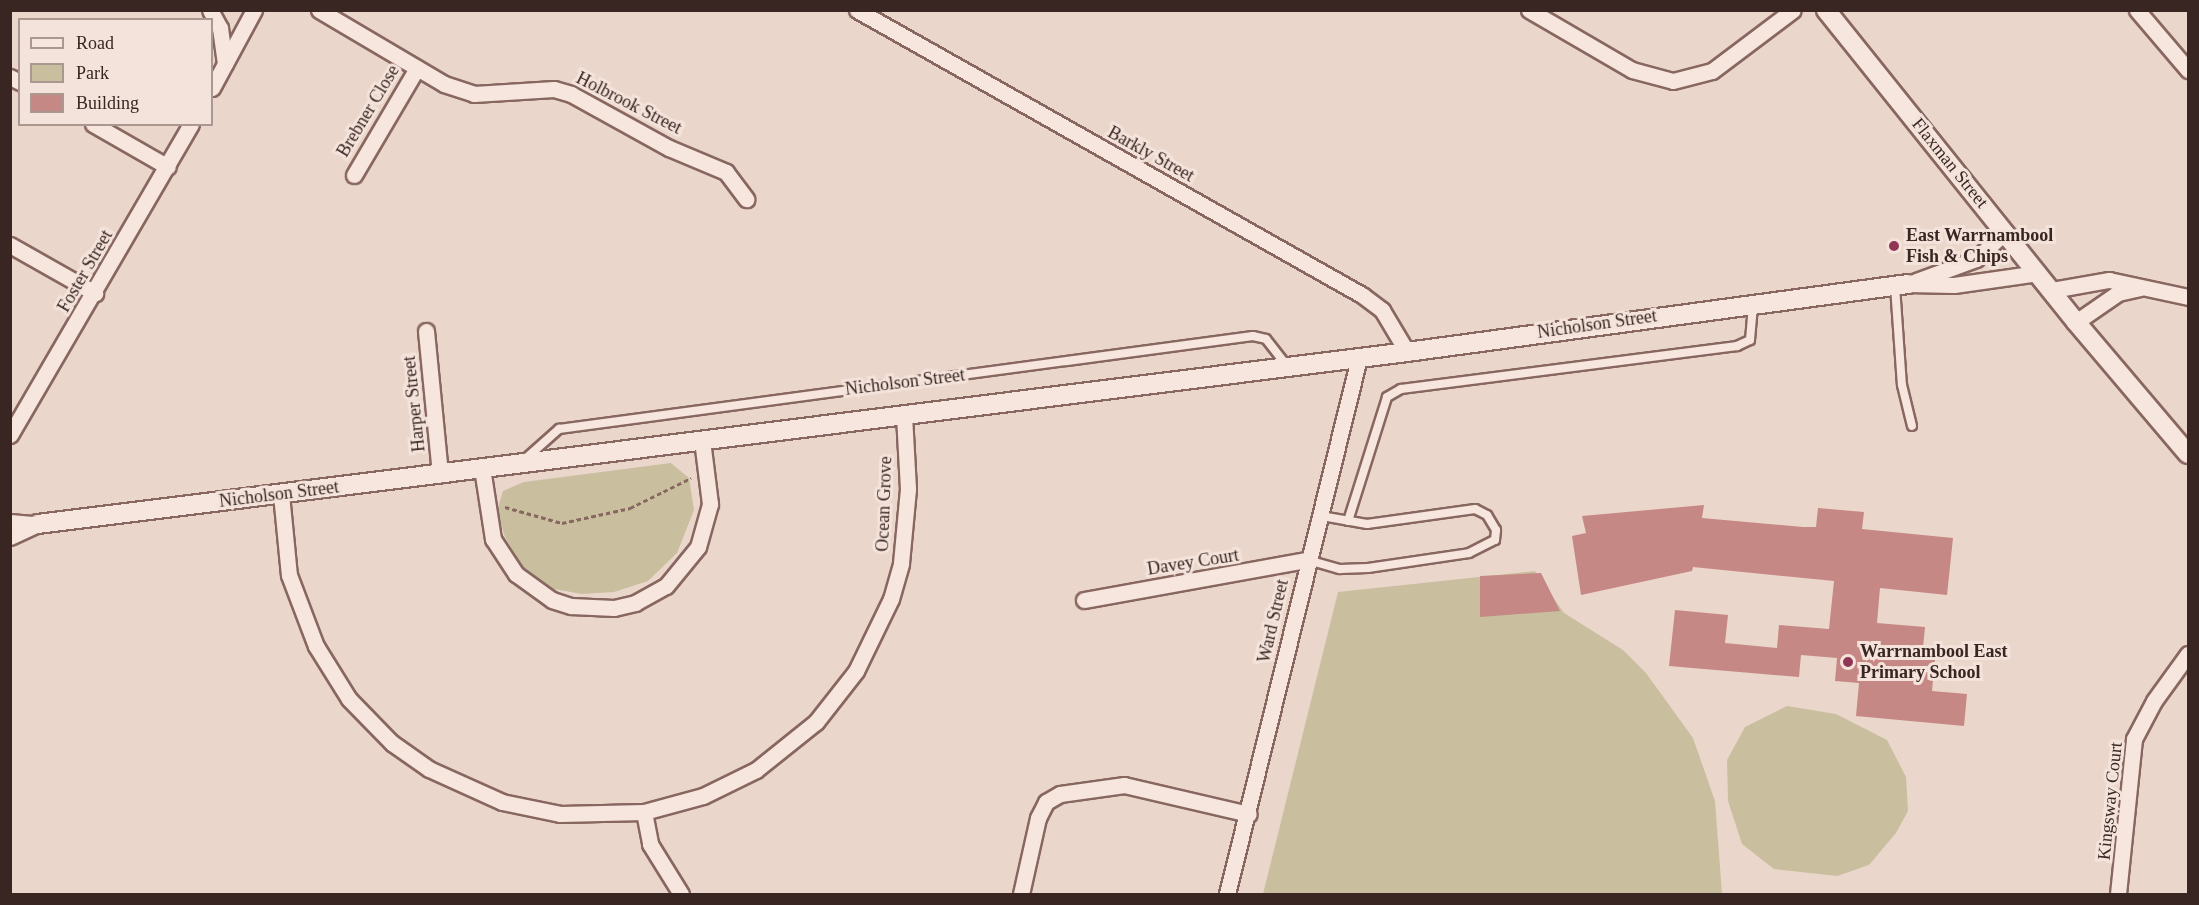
<!DOCTYPE html>
<style>
body{margin:0}
#map{position:relative;width:2199px;height:905px;overflow:hidden;background:#ebd6cb;font-family:Georgia,serif}
div>[style]{position:absolute}
.green>*{inset:0;background:#c9bf9f}
.building>*{inset:0;background:#c68884}
.path>*{height:3px;margin-top:-1.5px;transform-origin:0;background:repeating-linear-gradient(90deg,#876760 0 4.5px,transparent 0 7.5px)}
.roads{filter:drop-shadow(2px 0 #876760) drop-shadow(-2px 0 #876760) drop-shadow(0 2px #876760) drop-shadow(0 -2px #876760)}
.service>*{height:8px;margin:-4px;padding:0 4px;transform-origin:4px;border-radius:4px;background:#f7e6dd}
.minor>*{height:15px;margin:-7.5px;padding:0 7.5px;transform-origin:7.5px;border-radius:7.5px;background:#f7e6dd}
.tertiary>*{height:18px;margin:-9px;padding:0 9px;transform-origin:9px;border-radius:9px;background:#f7e6dd}
.dots>*{width:16px;height:16px;translate:-50% -50%;box-sizing:border-box;border:3px solid #f3e3da;border-radius:50%}
span{translate:-50% -50%;white-space:nowrap;text-align:center;line-height:1.15;-webkit-text-stroke:6px #f3e3da;paint-order:stroke}
.street-label{font-size:18px;color:#392522}
.poi-label{font-size:18px;color:#392522;font-weight:700}
.left{translate:0 -50%;text-align:left}
.frame{position:absolute;inset:0;border:12px solid #392522;pointer-events:none}
.legend{position:absolute;left:18px;top:18px;width:195px;height:108px;box-sizing:border-box;background:#f3e3da;border:2px solid #a99790;margin:0;padding:8px 10px;list-style:none;font-size:18px;color:#392522}
.legend li{display:flex;align-items:center;gap:12px;height:30px}
.legend b{width:30px;border:2px solid #a99790}
</style>
<div id="map">
<div class="green">
<i style="clip-path:polygon(671px 463px,689px 478px,694px 510px,677px 553px,648px 581px,614px 592px,582px 594px,554px 589px,523px 567px,505px 537px,497px 511px,503px 491px,524px 482px)"></i>
<i style="clip-path:polygon(1535px 571px,1564px 613px,1623px 650px,1646px 673px,1693px 738px,1715px 801px,1722px 894px,1263px 894px,1338px 592px)"></i>
<i style="clip-path:polygon(1787px 706px,1836px 714px,1887px 740px,1906px 777px,1908px 811px,1896px 833px,1869px 865px,1837px 876px,1774px 869px,1742px 844px,1728px 801px,1727px 760px,1745px 727px)"></i>
</div>
<div class="building">
<i style="clip-path:polygon(1704px 505px,1702px 518px,1803px 527px,1816px 527px,1818px 508px,1864px 512px,1862px 529px,1953px 538px,1947px 595px,1880px 588px,1877px 623px,1925px 627px,1922px 658px,1935px 659px,1932px 691px,1967px 694px,1964px 726px,1856px 716px,1859px 683px,1835px 681px,1837px 658px,1801px 655px,1799px 677px,1669px 666px,1675px 610px,1728px 615px,1725px 643px,1777px 648px,1779px 625px,1829px 629px,1834px 581px,1693px 567px,1692px 571px,1581px 595px,1572px 536px,1586px 533px,1582px 516px)"></i>
<i style="clip-path:polygon(1541px 573px,1560px 611px,1480px 617px,1480px 576px)"></i>
</div>
<div class="path">
<i style="left:505px;top:507px;width:59px;rotate:15.7deg"></i>
<i style="left:562px;top:523px;width:70px;rotate:-12.4deg"></i>
<i style="left:630px;top:508px;width:68px;rotate:-26.2deg"></i>
</div>
<div class="roads">
<div class="service">
<i style="left:1895px;top:286px;width:99px;rotate:86deg"></i>
<i style="left:1902px;top:385px;width:42px;rotate:76.3deg"></i>
<i style="left:524px;top:460px;width:47px;rotate:-41.5deg"></i>
<i style="left:559px;top:429px;width:700px;rotate:-7.63deg"></i>
<i style="left:1253px;top:336px;width:13px;rotate:13deg"></i>
<i style="left:1266px;top:339px;width:34px;rotate:52deg"></i>
<i style="left:1348px;top:521px;width:130px;rotate:-72.5deg"></i>
<i style="left:1387px;top:397px;width:16px;rotate:-30deg"></i>
<i style="left:1401px;top:389px;width:339px;rotate:-7.3deg"></i>
<i style="left:1737px;top:346px;width:14px;rotate:-25deg"></i>
<i style="left:1750px;top:340px;width:36px;rotate:-85deg"></i>
<i style="left:1308px;top:560px;width:33px;rotate:16deg"></i>
<i style="left:1340px;top:569px;width:28px;rotate:-2deg"></i>
<i style="left:1368px;top:568px;width:102px;rotate:-8.4deg"></i>
<i style="left:1469px;top:553px;width:29px;rotate:-27deg"></i>
<i style="left:1495px;top:540px;width:10px;rotate:-84deg"></i>
<i style="left:1496px;top:530px;width:17px;rotate:-121deg"></i>
<i style="left:1487px;top:515px;width:13px;rotate:-153deg"></i>
<i style="left:1475px;top:509px;width:109px;rotate:172.1deg"></i>
<i style="left:1367px;top:524px;width:47px;rotate:-170.1deg"></i>
</div>
<div class="minor">
<i style="left:210px;top:10px;width:21px;rotate:61deg"></i>
<i style="left:220px;top:28px;width:36px;rotate:82deg"></i>
<i style="left:319px;top:10px;width:145px;rotate:30.6deg"></i>
<i style="left:444px;top:84px;width:32px;rotate:18deg"></i>
<i style="left:474px;top:94px;width:80px;rotate:-3.6deg"></i>
<i style="left:554px;top:89px;width:18px;rotate:16deg"></i>
<i style="left:571px;top:94px;width:112px;rotate:28.9deg"></i>
<i style="left:669px;top:148px;width:62px;rotate:22.8deg"></i>
<i style="left:726px;top:172px;width:34px;rotate:53deg"></i>
<i style="left:857px;top:10px;width:580px;rotate:29.44deg"></i>
<i style="left:1362px;top:295px;width:25px;rotate:37deg"></i>
<i style="left:1382px;top:310px;width:49px;rotate:59.2deg"></i>
<i style="left:1529px;top:10px;width:119px;rotate:30.2deg"></i>
<i style="left:1632px;top:70px;width:42px;rotate:15deg"></i>
<i style="left:1673px;top:81px;width:40px;rotate:-14.4deg"></i>
<i style="left:1712px;top:71px;width:101px;rotate:-37deg"></i>
<i style="left:2137px;top:10px;width:79px;rotate:49.6deg"></i>
<i style="left:10px;top:77px;width:11px;rotate:27deg"></i>
<i style="left:212px;top:88px;width:89px;rotate:-61.7deg"></i>
<i style="left:93px;top:124px;width:86px;rotate:29.8deg"></i>
<i style="left:354px;top:175px;width:124px;rotate:-59.5deg"></i>
<i style="left:10px;top:245px;width:98px;rotate:29.5deg"></i>
<i style="left:1916px;top:281px;width:64px;rotate:-20.1deg"></i>
<i style="left:1976px;top:259px;width:40px;rotate:-43deg"></i>
<i style="left:1908px;top:284px;width:46px;rotate:1.2deg"></i>
<i style="left:1954px;top:285px;width:85px;rotate:-8.1deg"></i>
<i style="left:2052px;top:290px;width:58px;rotate:-10deg"></i>
<i style="left:2109px;top:280px;width:81px;rotate:12.1deg"></i>
<i style="left:2076px;top:322px;width:51px;rotate:-34.6deg"></i>
<i style="left:2118px;top:293px;width:23px;rotate:-13deg"></i>
<i style="left:426px;top:331px;width:144px;rotate:84.4deg"></i>
<i style="left:10px;top:435px;width:360px;rotate:-59.8deg"></i>
<i style="left:482px;top:468px;width:72px;rotate:81.2deg"></i>
<i style="left:493px;top:539px;width:42px;rotate:56.7deg"></i>
<i style="left:516px;top:574px;width:44px;rotate:35.8deg"></i>
<i style="left:552px;top:600px;width:20px;rotate:18deg"></i>
<i style="left:571px;top:606px;width:43px;rotate:2.7deg"></i>
<i style="left:614px;top:608px;width:22px;rotate:-13deg"></i>
<i style="left:635px;top:603px;width:35px;rotate:-29deg"></i>
<i style="left:666px;top:586px;width:50px;rotate:-50.6deg"></i>
<i style="left:698px;top:547px;width:45px;rotate:-74.4deg"></i>
<i style="left:710px;top:504px;width:64px;rotate:-97.1deg"></i>
<i style="left:281px;top:494px;width:81px;rotate:84.4deg"></i>
<i style="left:289px;top:575px;width:76px;rotate:69.2deg"></i>
<i style="left:316px;top:646px;width:62px;rotate:58.1deg"></i>
<i style="left:349px;top:699px;width:62px;rotate:45.7deg"></i>
<i style="left:392px;top:743px;width:45px;rotate:35.1deg"></i>
<i style="left:429px;top:769px;width:80px;rotate:24.3deg"></i>
<i style="left:502px;top:802px;width:59px;rotate:11.7deg"></i>
<i style="left:560px;top:814px;width:84px;rotate:-1.4deg"></i>
<i style="left:644px;top:812px;width:61px;rotate:-15.2deg"></i>
<i style="left:703px;top:796px;width:59px;rotate:-26.1deg"></i>
<i style="left:756px;top:770px;width:77px;rotate:-38.7deg"></i>
<i style="left:816px;top:722px;width:65px;rotate:-51.9deg"></i>
<i style="left:856px;top:671px;width:80px;rotate:-64.1deg"></i>
<i style="left:891px;top:599px;width:37px;rotate:-74deg"></i>
<i style="left:901px;top:563px;width:74px;rotate:-84.6deg"></i>
<i style="left:908px;top:489px;width:74px;rotate:-93.1deg"></i>
<i style="left:10px;top:522px;width:25px;rotate:5deg"></i>
<i style="left:10px;top:537px;width:31px;rotate:-25deg"></i>
<i style="left:1084px;top:600px;width:227px;rotate:-10.2deg"></i>
<i style="left:644px;top:812px;width:33px;rotate:79deg"></i>
<i style="left:650px;top:844px;width:59px;rotate:58.2deg"></i>
<i style="left:1021px;top:894px;width:78px;rotate:-77.4deg"></i>
<i style="left:1038px;top:818px;width:18px;rotate:-63deg"></i>
<i style="left:1046px;top:802px;width:16px;rotate:-30deg"></i>
<i style="left:1060px;top:794px;width:65px;rotate:-8deg"></i>
<i style="left:1124px;top:785px;width:128px;rotate:13.1deg"></i>
<i style="left:1227px;top:894px;width:552px;rotate:-76.17deg"></i>
<i style="left:2118px;top:894px;width:156px;rotate:-84.1deg"></i>
<i style="left:2134px;top:739px;width:43px;rotate:-62.2deg"></i>
<i style="left:2154px;top:701px;width:58px;rotate:-54.1deg"></i>
</div>
<div class="tertiary">
<i style="left:1826px;top:10px;width:400px;rotate:51.3deg"></i>
<i style="left:2076px;top:322px;width:173px;rotate:49.7deg"></i>
<i style="left:38px;top:524px;width:1380px;rotate:-7.16deg"></i>
<i style="left:1407px;top:352px;width:506px;rotate:-7.73deg"></i>
</div>
</div>
<div class="dots">
<i style="left:1894px;top:246px;background:#913556"></i>
<i style="left:1848px;top:662px;background:#913556"></i>
</div>
<div class="street-label">
<span style="left:629px;top:103px;rotate:27deg">Holbrook Street</span>
<span style="left:368px;top:111px;rotate:-59deg">Brebner Close</span>
<span style="left:1151px;top:154px;rotate:29deg">Barkly Street</span>
<span style="left:1950px;top:163px;rotate:51deg">Flaxman Street</span>
<span style="left:85px;top:271px;rotate:-60deg">Foster Street</span>
<span style="left:1597px;top:324px;rotate:-8deg">Nicholson Street</span>
<span style="left:905px;top:382px;rotate:-7deg">Nicholson Street</span>
<span style="left:414px;top:404px;rotate:-96deg">Harper Street</span>
<span style="left:279px;top:494px;rotate:-7deg">Nicholson Street</span>
<span style="left:884px;top:504px;rotate:-88deg">Ocean Grove</span>
<span style="left:1193px;top:562px;rotate:-9deg">Davey Court</span>
<span style="left:1273px;top:621px;rotate:-77deg">Ward Street</span>
<span style="left:2110px;top:801px;rotate:-84deg">Kingsway Court</span>
</div>
<div class="poi-label">
<span class="left" style="left:1906px;top:246px">East Warrnambool<br>Fish &amp; Chips</span>
<span class="left" style="left:1860px;top:662px">Warrnambool East<br>Primary School</span>
</div>
<div class="frame"></div>
<ul class="legend">
<li><b style="height:8px;background:#f7e6dd"></b>Road</li>
<li><b style="height:16px;background:#c9bf9f"></b>Park</li>
<li><b style="height:16px;background:#c68884"></b>Building</li>
</ul>
</div>
